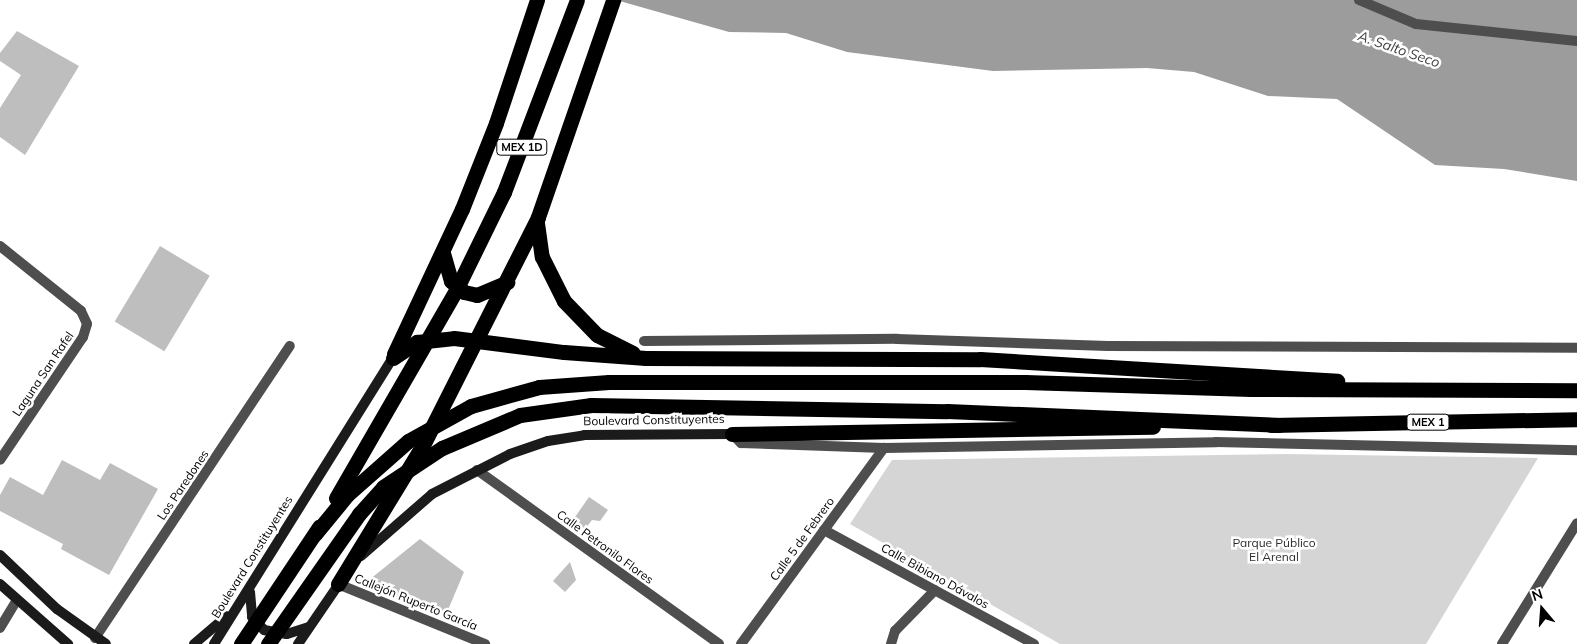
<!DOCTYPE html>
<meta charset="utf-8">
<style>
body{margin:0}
#map{position:relative;width:1577px;height:644px;overflow:hidden;background:#fff;font-family:Mulish,sans-serif}
div>[style]{position:absolute}
.green>*{inset:0;background:#d5d5d5}
.water>*{inset:0;background:#9c9c9c}
.building>*{inset:0;background:#bebebe;transform-origin:0 0}
.street>*{height:10px;margin:-5px;padding:0 5px;transform-origin:5px;border-radius:5px;background:#4e4e4e}
.secondary>*{height:10px;margin:-5px;padding:0 5px;transform-origin:5px;border-radius:5px;background:#1b1b1b}
.highway>*{height:15px;margin:-7.5px;padding:0 7.5px;transform-origin:7.5px;border-radius:7.5px;background:#000}
span{translate:-50% -50%;white-space:nowrap;text-align:center;line-height:1.15;-webkit-text-stroke:5px #fff;paint-order:stroke}
.shield-label span{padding:1px 4px;background:#fff;border:1px solid;border-radius:4px;-webkit-text-stroke-width:0}
.shield-label{font-size:11px;color:#000;font-weight:700}
.street-label{font-size:12px;color:#000}
.park-label{font-size:12px;color:#2c2c2c}
.water-label{font-size:14px;color:#3d3d3d;font-style:italic}
.north{position:absolute;left:1517px;top:584px;width:50px;height:50px;-webkit-text-stroke:4px #fff;paint-order:stroke;rotate:342deg;font-size:14px;font-weight:700;line-height:20px;text-align:center;color:#000}
.north::after{content:'';display:block;margin:auto;width:18px;height:22px;background:#000;clip-path:polygon(50% 0,100% 100%,50% 72%,0 100%)}
</style>
<div id="map">
<div class="green">
<i style="clip-path:polygon(1285px 454px,1538px 458px,1426px 644px,1060px 644px,850px 524px,892px 460px)"></i>
</div>
<div class="water">
<i style="clip-path:polygon(616px 0,1577px 0,1577px 181px,1504px 169px,1435px 165px,1337px 99px,1268px 96px,1194px 72px,1147px 68px,993px 71px,847px 52px,786px 33px,729px 32px)"></i>
</div>
<div class="building">
<i style="clip-path:polygon(17px 31px,79px 66px,25px 155px,0 137px,0 108px,21px 75px,0 61px,0 53px)"></i>
<i style="left:160px;top:246px;width:58px;height:88px;rotate:31deg"></i>
<i style="clip-path:polygon(62px 460px,100px 480px,110px 463px,158px 489px,109px 575px,61px 549px,63px 544px,0 511px,0 495px,10px 477px,43px 495px)"></i>
<i style="clip-path:polygon(589px 497px,608px 510px,600px 521px,592px 520px,585px 529px,573px 520px)"></i>
<i style="clip-path:polygon(420px 539px,464px 572px,445px 617px,364px 584px)"></i>
<i style="clip-path:polygon(570px 562px,576px 580px,565px 592px,553px 581px)"></i>
</div>
<div class="street">
<i style="left:1359px;top:0;width:62px;rotate:22.8deg"></i>
<i style="left:1416px;top:24px;width:162px;rotate:6deg"></i>
<i style="left:0;top:246px;width:104px;rotate:38.7deg"></i>
<i style="left:81px;top:311px;width:14px;rotate:65deg"></i>
<i style="left:87px;top:324px;width:14px;rotate:107deg"></i>
<i style="left:83px;top:337px;width:148px;rotate:124deg"></i>
<i style="left:644px;top:341px;width:253px;rotate:-0.5deg"></i>
<i style="left:897px;top:339px;width:211px;rotate:1.9deg"></i>
<i style="left:1108px;top:346px;width:469px;rotate:0.2deg"></i>
<i style="left:732px;top:434px;width:13px;rotate:45deg"></i>
<i style="left:741px;top:443px;width:143px;rotate:2deg"></i>
<i style="left:884px;top:448px;width:332px;rotate:-1deg"></i>
<i style="left:1216px;top:442px;width:361px;rotate:1.3deg"></i>
<i style="left:477px;top:470px;width:298px;rotate:35.7deg"></i>
<i style="left:824px;top:530px;width:239px;rotate:28.5deg"></i>
<i style="left:338px;top:584px;width:159px;rotate:22.2deg"></i>
<i style="left:0;top:628px;width:33px;rotate:-59deg"></i>
<i style="left:95px;top:638px;width:351px;rotate:-56.3deg"></i>
<i style="left:741px;top:644px;width:243px;rotate:-53.9deg"></i>
<i style="left:891px;top:644px;width:14px;rotate:-73deg"></i>
<i style="left:895px;top:631px;width:57px;rotate:-45.7deg"></i>
<i style="left:1502px;top:644px;width:142px;rotate:-58.2deg"></i>
</div>
<div class="secondary">
<i style="left:0;top:555px;width:79px;rotate:43.5deg"></i>
<i style="left:57px;top:609px;width:60px;rotate:35.5deg"></i>
<i style="left:361px;top:556px;width:94px;rotate:-41.1deg"></i>
<i style="left:432px;top:494px;width:88px;rotate:-27.1deg"></i>
<i style="left:510px;top:454px;width:40px;rotate:-18.9deg"></i>
<i style="left:548px;top:441px;width:36px;rotate:-9deg"></i>
<i style="left:584px;top:435px;width:148px;rotate:-0.4deg"></i>
<i style="left:0;top:584px;width:91px;rotate:41.4deg"></i>
<i style="left:250px;top:592px;width:25px;rotate:85deg"></i>
<i style="left:252px;top:617px;width:18px;rotate:47deg"></i>
<i style="left:264px;top:630px;width:23px;rotate:10deg"></i>
<i style="left:287px;top:634px;width:23px;rotate:-18deg"></i>
<i style="left:194px;top:644px;width:43px;rotate:-40.3deg"></i>
<i style="left:214px;top:644px;width:337px;rotate:-58deg"></i>
<i style="left:298px;top:644px;width:76px;rotate:-55.7deg"></i>
</div>
<div class="highway">
<i style="left:537px;top:223px;width:34px;rotate:82deg"></i>
<i style="left:542px;top:257px;width:49px;rotate:63.4deg"></i>
<i style="left:564px;top:301px;width:47px;rotate:45.9deg"></i>
<i style="left:597px;top:335px;width:40px;rotate:26.6deg"></i>
<i style="left:443px;top:253px;width:29px;rotate:74deg"></i>
<i style="left:451px;top:281px;width:17px;rotate:40deg"></i>
<i style="left:464px;top:292px;width:13px;rotate:13deg"></i>
<i style="left:477px;top:295px;width:33px;rotate:-23deg"></i>
<i style="left:394px;top:354px;width:160px;rotate:-64.9deg"></i>
<i style="left:462px;top:209px;width:92px;rotate:-68.4deg"></i>
<i style="left:496px;top:123px;width:130px;rotate:-71.6deg"></i>
<i style="left:393px;top:358px;width:29px;rotate:-34deg"></i>
<i style="left:417px;top:342px;width:37px;rotate:-6deg"></i>
<i style="left:454px;top:338px;width:111px;rotate:7.3deg"></i>
<i style="left:564px;top:352px;width:82px;rotate:4.2deg"></i>
<i style="left:646px;top:358px;width:334px;rotate:0.2deg"></i>
<i style="left:980px;top:359px;width:358px;rotate:3.5deg"></i>
<i style="left:1271px;top:425px;width:306px;rotate:-1.1deg"></i>
<i style="left:732px;top:434px;width:421px;rotate:-1deg"></i>
<i style="left:336px;top:498px;width:240px;rotate:-60deg"></i>
<i style="left:456px;top:290px;width:109px;rotate:-63.9deg"></i>
<i style="left:504px;top:192px;width:205px;rotate:-69.2deg"></i>
<i style="left:315px;top:534px;width:50px;rotate:-50.6deg"></i>
<i style="left:347px;top:495px;width:81px;rotate:-41.5deg"></i>
<i style="left:408px;top:441px;width:72px;rotate:-29.1deg"></i>
<i style="left:471px;top:406px;width:71px;rotate:-15.6deg"></i>
<i style="left:539px;top:387px;width:70px;rotate:-4.1deg"></i>
<i style="left:609px;top:382px;width:416px"></i>
<i style="left:1025px;top:382px;width:226px;rotate:1.8deg"></i>
<i style="left:1251px;top:389px;width:326px;rotate:0.2deg"></i>
<i style="left:338px;top:584px;width:163px;rotate:-58.6deg"></i>
<i style="left:423px;top:445px;width:255px;rotate:-63.2deg"></i>
<i style="left:538px;top:217px;width:230px;rotate:-70.9deg"></i>
<i style="left:241px;top:644px;width:141px;rotate:-56.3deg"></i>
<i style="left:268px;top:644px;width:159px;rotate:-55deg"></i>
<i style="left:359px;top:514px;width:36px;rotate:-48deg"></i>
<i style="left:383px;top:487px;width:71px;rotate:-33.5deg"></i>
<i style="left:442px;top:448px;width:85px;rotate:-22.9deg"></i>
<i style="left:520px;top:415px;width:72px;rotate:-8deg"></i>
<i style="left:591px;top:405px;width:356px;rotate:1deg"></i>
<i style="left:947px;top:411px;width:332px;rotate:2.4deg"></i>
</div>
<div class="shield-label">
<span style="left:522px;top:147px">MEX 1D</span>
<span style="left:1428px;top:422px">MEX 1</span>
</div>
<div class="street-label">
<span style="left:43px;top:374px;rotate:-56deg">Laguna San Rafel</span>
<span style="left:654px;top:420px;rotate:-1deg">Boulevard Constituyentes</span>
<span style="left:183px;top:485px;rotate:-56deg">Los Paredones</span>
<span style="left:802px;top:539px;rotate:-54deg">Calle 5 de Febrero</span>
<span style="left:605px;top:547px;rotate:36deg">Calle Petronilo Flores</span>
<span style="left:252px;top:557px;rotate:-58deg">Boulevard Constituyentes</span>
<span style="left:935px;top:576px;rotate:29deg">Calle Bibiano Dávalos</span>
<span style="left:416px;top:602px;rotate:22deg">Callejón Ruperto García</span>
</div>
<div class="park-label">
<span style="left:1274px;top:550px">Parque Público<br>El Arenal</span>
</div>
<div class="water-label">
<span style="left:1399px;top:49px;rotate:19deg">A. Salto Seco</span>
</div>
<div class="north">N</div>
</div>
